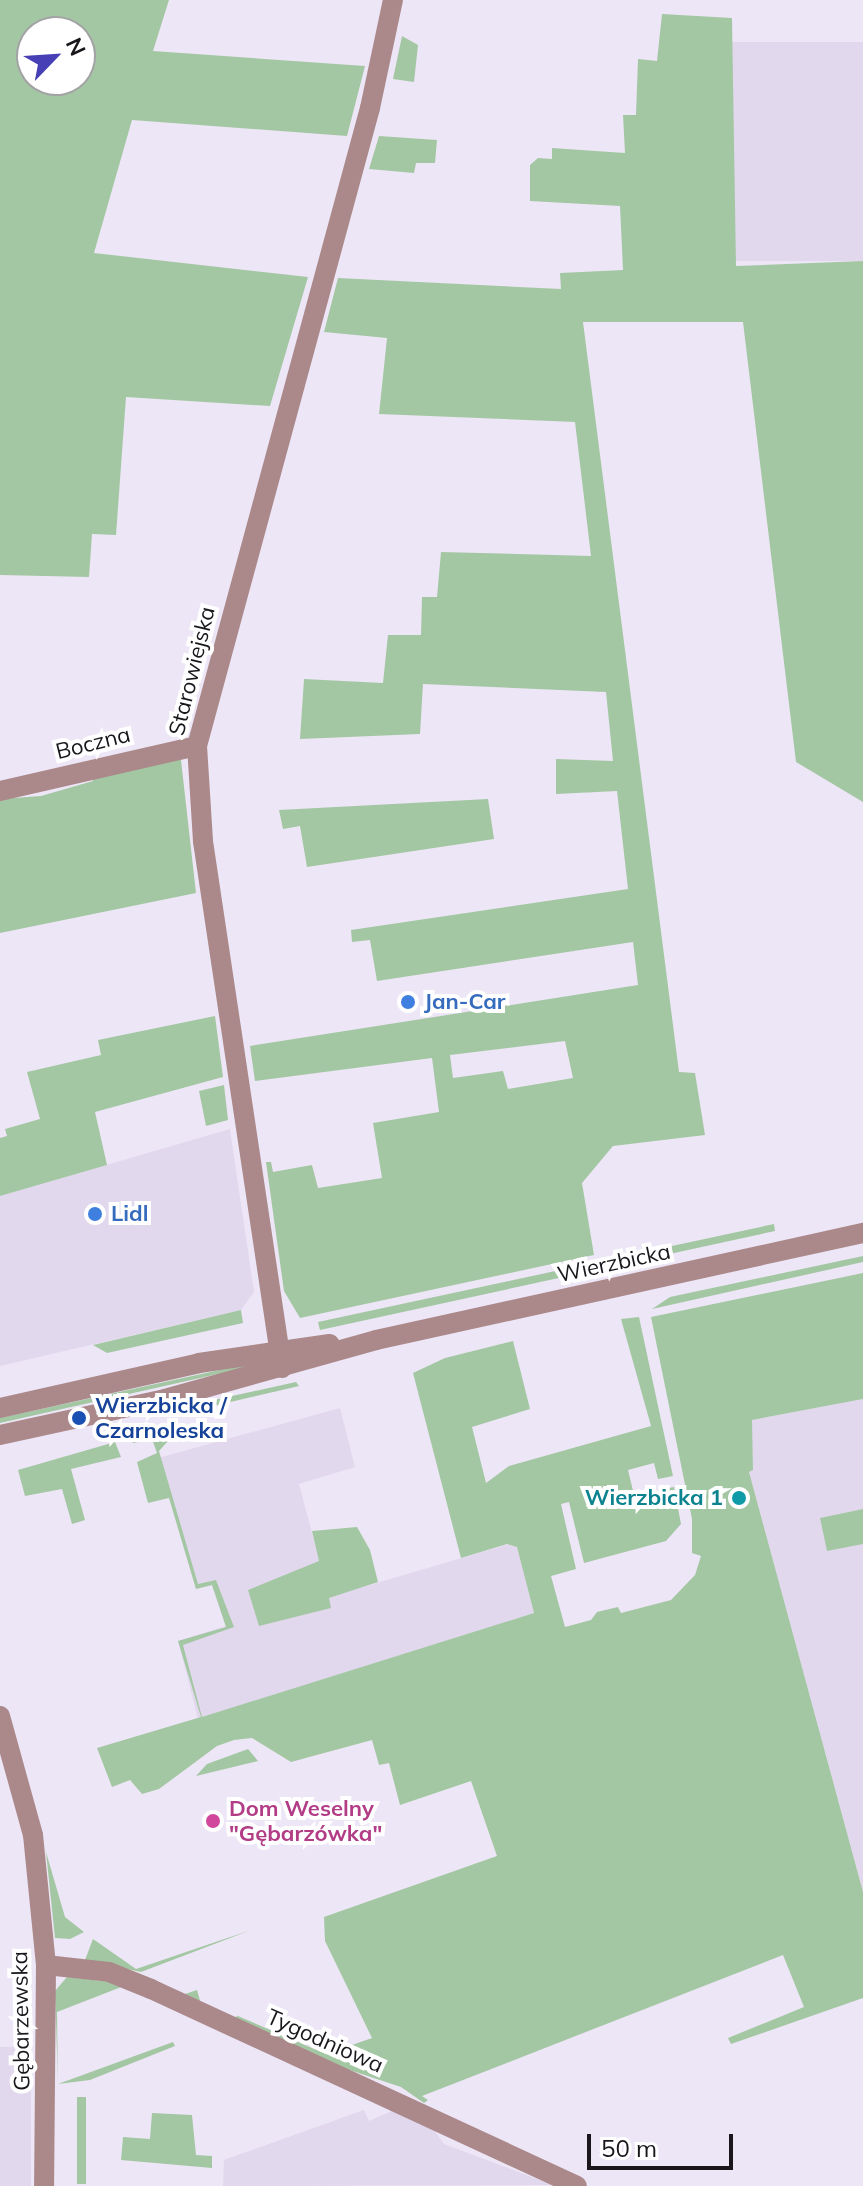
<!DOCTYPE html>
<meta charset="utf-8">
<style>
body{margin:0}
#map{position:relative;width:863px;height:2186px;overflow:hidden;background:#ede6f6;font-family:Mulish,sans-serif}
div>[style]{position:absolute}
.built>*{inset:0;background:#e2d8ee;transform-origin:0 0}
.green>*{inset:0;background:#a4c7a3;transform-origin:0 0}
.minor>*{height:20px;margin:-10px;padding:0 10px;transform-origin:10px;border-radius:10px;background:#ab898b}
.dots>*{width:22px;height:22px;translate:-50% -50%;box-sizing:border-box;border:4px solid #fff;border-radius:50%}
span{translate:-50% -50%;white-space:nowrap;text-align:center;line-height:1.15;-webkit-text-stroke:8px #fff;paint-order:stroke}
.street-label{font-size:22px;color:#19171c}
.shop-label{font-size:22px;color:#366cbe;font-weight:700}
.left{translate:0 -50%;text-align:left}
.transit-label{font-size:22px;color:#164399;font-weight:700}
.culture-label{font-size:22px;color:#0d838f;font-weight:700}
.right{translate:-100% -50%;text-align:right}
.hotel-label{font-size:22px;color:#b23c85;font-weight:700}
.north{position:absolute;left:16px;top:16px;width:80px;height:80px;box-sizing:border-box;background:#fff;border:2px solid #a3a2a4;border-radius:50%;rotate:65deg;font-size:22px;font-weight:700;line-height:32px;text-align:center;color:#19171c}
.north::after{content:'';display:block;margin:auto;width:28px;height:36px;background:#473fb5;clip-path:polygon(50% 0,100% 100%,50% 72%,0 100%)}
.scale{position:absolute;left:587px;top:2134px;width:146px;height:36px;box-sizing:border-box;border:4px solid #19171c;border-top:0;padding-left:10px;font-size:24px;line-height:28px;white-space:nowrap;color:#19171c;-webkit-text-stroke:6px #fff;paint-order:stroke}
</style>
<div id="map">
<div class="built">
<i style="left:863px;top:42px;width:219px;height:134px;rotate:90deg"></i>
<i style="clip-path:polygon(230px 1129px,254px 1292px,241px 1310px,0 1366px,0 1196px)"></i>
<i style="clip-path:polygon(863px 1399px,863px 1892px,749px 1472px,753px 1470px,751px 1420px)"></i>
<i style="clip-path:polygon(340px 1408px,355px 1467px,299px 1484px,329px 1597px,516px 1542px,534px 1613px,198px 1719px,178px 1641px,226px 1626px,212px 1585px,196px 1589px,158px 1458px)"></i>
<i style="left:31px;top:2047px;width:139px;height:33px;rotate:90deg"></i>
<i style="clip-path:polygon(364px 2110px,369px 2121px,394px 2110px,432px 2127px,444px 2144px,553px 2185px,223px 2186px,224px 2160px)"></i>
</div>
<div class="green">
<i style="clip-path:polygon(evenodd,0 0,169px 0,153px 51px,365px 66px,347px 136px,132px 120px,94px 253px,308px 277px,270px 406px,126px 397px,116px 535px,92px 534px,89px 577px,0 575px,0 0,32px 32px,80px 32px,80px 80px,32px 80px,32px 32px)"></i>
<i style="clip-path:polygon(evenodd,662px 14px,732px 18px,736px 266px,863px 261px,863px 802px,796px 762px,743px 322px,583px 322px,679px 1072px,695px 1073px,705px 1135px,613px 1146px,582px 1183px,594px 1255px,300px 1318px,284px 1291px,266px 1162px,271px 1162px,273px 1172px,312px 1165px,318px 1188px,382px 1178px,373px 1123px,439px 1112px,432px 1058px,255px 1081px,250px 1046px,638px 985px,633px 942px,377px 981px,370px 940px,352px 942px,351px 930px,628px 889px,617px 791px,556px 794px,556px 759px,613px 761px,606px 692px,423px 684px,420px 734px,300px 739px,304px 679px,383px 683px,388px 635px,421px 635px,422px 597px,437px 597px,441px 552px,591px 556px,575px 422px,379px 414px,387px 338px,324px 332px,338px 278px,561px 289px,560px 273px,623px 270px,620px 206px,530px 201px,530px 165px,538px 158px,552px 159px,552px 148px,625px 153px,623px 115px,636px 115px,638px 59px,657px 61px,662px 14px,565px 1041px,573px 1078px,508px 1089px,503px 1071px,453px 1078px,450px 1055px,565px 1041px)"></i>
<i style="clip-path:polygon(402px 36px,418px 45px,414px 82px,393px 79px)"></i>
<i style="clip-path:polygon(379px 136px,437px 140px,435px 163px,416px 163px,414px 173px,369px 169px)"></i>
<i style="clip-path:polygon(174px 756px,181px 760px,196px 893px,0 933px,0 799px,41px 796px,93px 781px,93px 774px)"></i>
<i style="clip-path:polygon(488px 799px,494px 839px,307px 867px,300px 826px,283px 829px,279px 810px)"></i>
<i style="clip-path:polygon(215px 1016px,223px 1077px,95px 1112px,107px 1165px,0 1196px,0 1138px,7px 1136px,5px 1129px,40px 1119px,27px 1072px,101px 1055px,98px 1040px)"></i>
<i style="clip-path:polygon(224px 1085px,228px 1120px,206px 1126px,199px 1091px)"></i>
<i style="clip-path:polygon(774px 1224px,775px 1231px,320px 1330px,318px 1322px)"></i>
<i style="clip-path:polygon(863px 1256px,863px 1262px,652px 1309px,670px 1297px)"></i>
<i style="clip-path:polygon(863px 1273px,863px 1399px,752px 1420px,753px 1470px,749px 1472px,863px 1892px,863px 1998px,731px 2044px,728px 2038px,804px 2007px,783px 1955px,422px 2096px,428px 2100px,424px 2103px,401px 2087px,316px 2059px,179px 1996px,197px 1990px,201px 2004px,229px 2019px,238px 2016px,326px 2054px,372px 2038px,325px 1941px,324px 1917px,497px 1856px,471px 1781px,400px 1805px,389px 1763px,379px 1765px,372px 1740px,291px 1762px,252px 1738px,234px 1740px,217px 1746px,159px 1789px,142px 1794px,130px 1780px,112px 1787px,97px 1748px,201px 1717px,178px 1641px,226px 1627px,212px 1585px,196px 1589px,169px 1498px,148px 1503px,137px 1462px,157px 1453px,152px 1439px,133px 1443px,131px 1435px,165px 1427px,168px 1441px,159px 1451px,198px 1584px,216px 1580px,234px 1627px,183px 1645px,202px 1717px,534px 1613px,517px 1547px,507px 1544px,461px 1558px,413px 1373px,445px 1358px,513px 1341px,530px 1409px,472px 1427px,486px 1483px,509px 1466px,651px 1426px,621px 1319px,639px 1317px,673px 1476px,658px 1479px,654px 1463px,628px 1470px,634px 1495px,674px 1487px,681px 1524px,666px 1541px,584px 1563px,569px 1502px,561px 1504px,576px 1569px,551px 1576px,565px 1627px,591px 1620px,597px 1612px,618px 1607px,621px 1613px,671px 1600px,695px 1575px,701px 1556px,692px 1553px,692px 1519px,651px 1317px)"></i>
<i style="clip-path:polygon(241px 1310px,243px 1323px,107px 1353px,93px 1345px)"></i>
<i style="clip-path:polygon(247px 1364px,249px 1367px,0 1423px,0 1418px)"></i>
<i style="clip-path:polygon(296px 1382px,299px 1386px,179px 1414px,191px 1405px)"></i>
<i style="clip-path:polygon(115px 1442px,121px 1457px,71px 1469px,85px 1520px,72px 1524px,62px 1489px,25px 1496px,18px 1470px)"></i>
<i style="clip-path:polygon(863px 1509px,863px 1544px,827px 1551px,820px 1518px)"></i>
<i style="clip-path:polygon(357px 1527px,370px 1550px,378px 1582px,329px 1598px,331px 1608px,259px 1626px,248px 1590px,319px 1561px,312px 1531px)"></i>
<i style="clip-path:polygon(248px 1749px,258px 1761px,196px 1776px,207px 1764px)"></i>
<i style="clip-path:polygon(46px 1852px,65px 1917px,84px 1932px,70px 1939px,55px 1938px)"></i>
<i style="clip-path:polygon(251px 1930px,141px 1972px,85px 1960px,93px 1939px,136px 1969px)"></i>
<i style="clip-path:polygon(67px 1977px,129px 1984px,57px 2012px,58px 2084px,173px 2042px,175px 2046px,90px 2080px,58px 2084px,55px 1991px)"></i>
<i style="left:77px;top:2097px;width:9px;height:87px"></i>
<i style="clip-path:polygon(152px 2113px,192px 2115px,196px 2155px,212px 2156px,212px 2168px,121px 2160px,123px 2137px,150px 2139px)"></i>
</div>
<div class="minor">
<i style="left:0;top:791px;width:202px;rotate:-12.9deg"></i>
<i style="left:282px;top:1368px;width:533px;rotate:-98.53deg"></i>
<i style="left:203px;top:841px;width:95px;rotate:-93.6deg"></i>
<i style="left:197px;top:746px;width:661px;rotate:-74.83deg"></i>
<i style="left:370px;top:108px;width:110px;rotate:-78deg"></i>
<i style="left:0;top:1408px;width:204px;rotate:-12.7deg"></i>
<i style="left:199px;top:1363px;width:132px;rotate:-8.3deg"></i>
<i style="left:0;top:1435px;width:169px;rotate:-12.3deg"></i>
<i style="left:165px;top:1399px;width:219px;rotate:-15.6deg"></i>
<i style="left:376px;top:1340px;width:499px;rotate:-12.4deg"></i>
<i style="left:0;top:1716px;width:123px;rotate:74.5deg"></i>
<i style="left:33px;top:1835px;width:131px;rotate:84.3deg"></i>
<i style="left:46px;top:1965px;width:221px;rotate:90.5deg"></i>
<i style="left:46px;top:1965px;width:63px;rotate:6.3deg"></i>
<i style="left:109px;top:1972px;width:45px;rotate:22deg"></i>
<i style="left:151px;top:1989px;width:469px;rotate:24.8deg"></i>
</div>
<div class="dots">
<i style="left:408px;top:1002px;background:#3f7fe0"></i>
<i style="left:95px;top:1214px;background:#3f7fe0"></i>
<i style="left:79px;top:1418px;background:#1a4fb4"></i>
<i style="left:739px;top:1498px;background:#0f9aa8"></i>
<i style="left:213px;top:1821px;background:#d1479c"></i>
</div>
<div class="street-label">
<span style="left:192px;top:671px;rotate:-76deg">Starowiejska</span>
<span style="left:93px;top:743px;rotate:-14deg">Boczna</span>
<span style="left:614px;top:1263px;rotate:-12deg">Wierzbicka</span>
<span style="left:21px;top:2021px;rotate:-91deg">Gębarzewska</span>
<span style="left:325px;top:2041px;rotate:24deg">Tygodniowa</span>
</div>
<div class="shop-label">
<span class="left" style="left:424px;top:1002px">Jan-Car</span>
<span class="left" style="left:111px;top:1214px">Lidl</span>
</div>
<div class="transit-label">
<span class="left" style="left:95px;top:1418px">Wierzbicka /<br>Czarnoleska</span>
</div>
<div class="culture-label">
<span class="right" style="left:723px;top:1498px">Wierzbicka 1</span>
</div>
<div class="hotel-label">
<span class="left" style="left:229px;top:1821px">Dom Weselny<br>"Gębarzówka"</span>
</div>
<div class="north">N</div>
<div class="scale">50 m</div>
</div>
